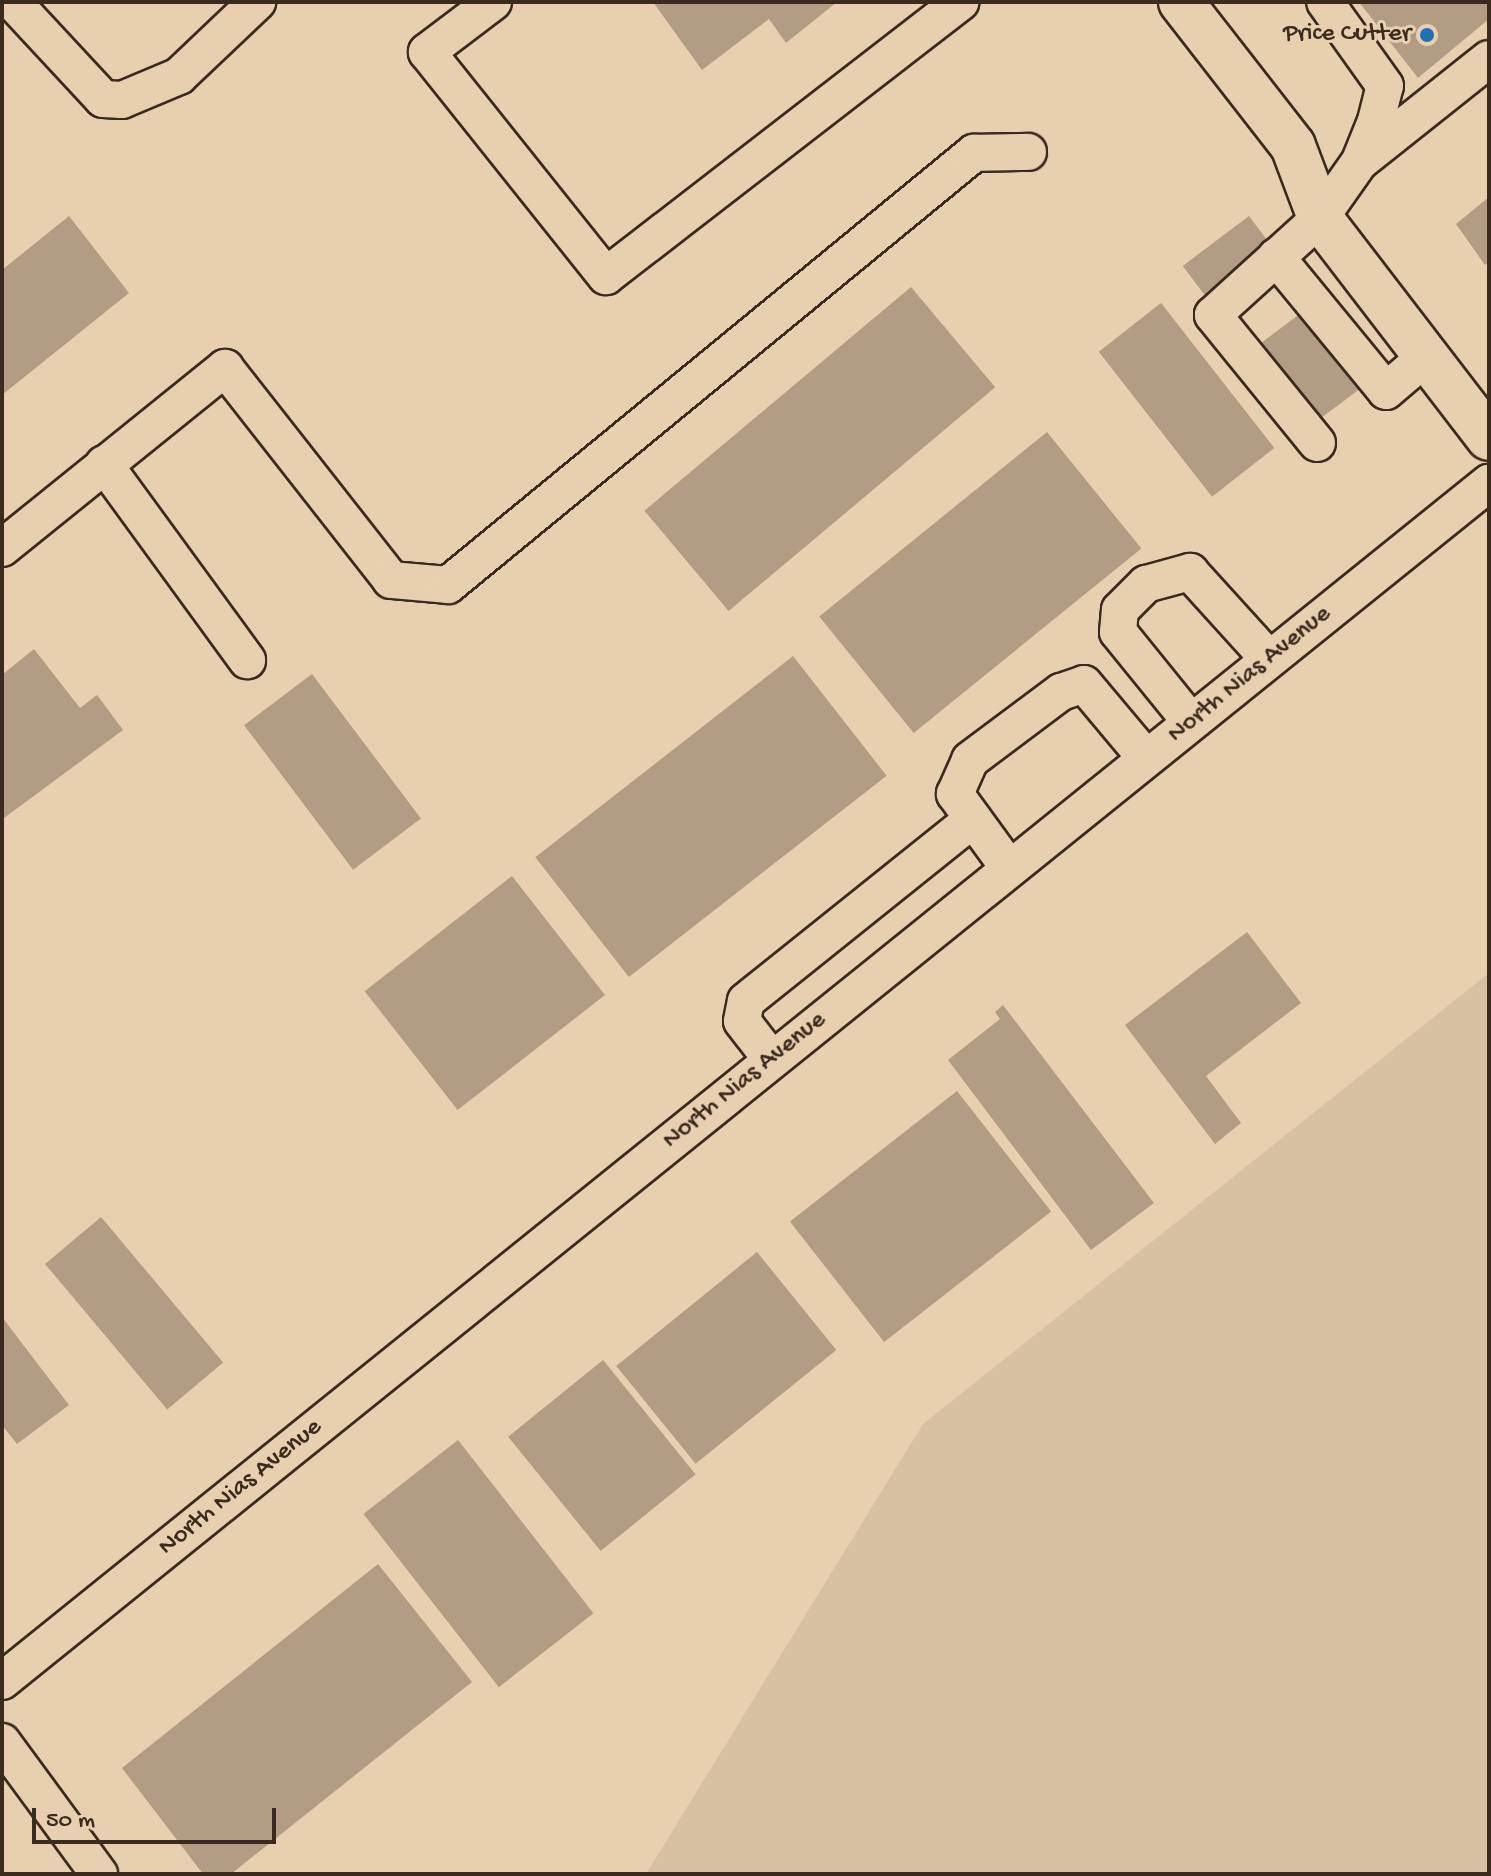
<!DOCTYPE html>
<style>
body{margin:0}
#map{position:relative;width:1491px;height:1876px;overflow:hidden;background:#e8cfb0;font-family:"Gochi Hand",sans-serif}
div>[style]{position:absolute}
.built>*{inset:0;background:#d8c0a2}
.building>*{inset:0;background:#b29c83;transform-origin:0 0}
.roads{filter:drop-shadow(2px 0 #3b2a1e) drop-shadow(-2px 0 #3b2a1e) drop-shadow(0 2px #3b2a1e) drop-shadow(0 -2px #3b2a1e)}
.minor>*{height:36px;margin:-18px;padding:0 18px;transform-origin:18px;border-radius:18px;background:#e8cfb0}
.major>*{height:44px;margin:-22px;padding:0 22px;transform-origin:22px;border-radius:22px;background:#e8cfb0}
.dots>*{width:22px;height:22px;translate:-50% -50%;box-sizing:border-box;border:4px solid #e8cfb0;border-radius:50%}
span{translate:-50% -50%;white-space:nowrap;text-align:center;line-height:1.15;-webkit-text-stroke:6px #e8cfb0;paint-order:stroke}
.poi-label{font-size:26px;color:#3b2a1e}
.right{translate:-100% -50%;text-align:right}
.street-label{font-size:26px;color:#3b2a1e}
.frame{position:absolute;inset:0;border:4px solid #3b2a1e;pointer-events:none}
.scale{position:absolute;left:32px;top:1808px;width:244px;height:36px;box-sizing:border-box;border:4px solid #3b2a1e;border-top:0;padding-left:10px;font-size:24px;line-height:28px;white-space:nowrap;color:#3b2a1e;-webkit-text-stroke:6px #e8cfb0;paint-order:stroke}
</style>
<div id="map">
<div class="built">
<i style="clip-path:polygon(1489px 973px,1489px 1874px,646px 1874px,923px 1424px)"></i>
</div>
<div class="building">
<i style="clip-path:polygon(653px 2px,837px 2px,786px 43px,769px 19px,702px 70px)"></i>
<i style="clip-path:polygon(1359px 2px,1489px 2px,1489px 19px,1418px 78px)"></i>
<i style="clip-path:polygon(1489px 197px,1489px 262px,1485px 265px,1456px 224px)"></i>
<i style="clip-path:polygon(69px 216px,129px 293px,2px 395px,2px 270px)"></i>
<i style="left:1249px;top:216px;width:44px;height:83px;rotate:53deg"></i>
<i style="left:911px;top:287px;width:131px;height:348px;rotate:50deg"></i>
<i style="left:1161px;top:303px;width:184px;height:79px;rotate:52deg"></i>
<i style="left:1301px;top:313px;width:96px;height:53px;rotate:53deg"></i>
<i style="left:1047px;top:432px;width:150px;height:293px;rotate:51deg"></i>
<i style="clip-path:polygon(34px 649px,80px 708px,97px 695px,123px 730px,4px 818px,2px 675px)"></i>
<i style="left:793px;top:656px;width:152px;height:327px;rotate:52deg"></i>
<i style="left:312px;top:674px;width:181px;height:85px;rotate:53deg"></i>
<i style="left:512px;top:876px;width:151px;height:187px;rotate:52deg"></i>
<i style="clip-path:polygon(1247px 932px,1301px 1003px,1206px 1076px,1241px 1123px,1215px 1144px,1125px 1025px)"></i>
<i style="clip-path:polygon(1003px 1005px,1154px 1203px,1091px 1250px,948px 1060px,1000px 1019px,995px 1012px)"></i>
<i style="left:957px;top:1091px;width:153px;height:212px;rotate:52deg"></i>
<i style="left:101px;top:1217px;width:190px;height:73px;rotate:50deg"></i>
<i style="left:757px;top:1252px;width:126px;height:181px;rotate:51deg"></i>
<i style="clip-path:polygon(2px 1317px,69px 1405px,17px 1444px,2px 1425px)"></i>
<i style="left:603px;top:1360px;width:147px;height:122px;rotate:51deg"></i>
<i style="left:458px;top:1440px;width:220px;height:120px;rotate:52deg"></i>
<i style="clip-path:polygon(378px 1564px,472px 1682px,231px 1874px,203px 1874px,122px 1768px)"></i>
</div>
<div class="roads">
<div class="minor">
<i style="left:13px;top:2px;width:132px;rotate:47.1deg"></i>
<i style="left:103px;top:99px;width:19px;rotate:3deg"></i>
<i style="left:122px;top:100px;width:62px;rotate:-22.8deg"></i>
<i style="left:179px;top:76px;width:108px;rotate:-43.5deg"></i>
<i style="left:493px;top:2px;width:83px;rotate:142.9deg"></i>
<i style="left:427px;top:52px;width:287px;rotate:51.4deg"></i>
<i style="left:606px;top:276px;width:448px;rotate:-37.7deg"></i>
<i style="left:1362px;top:160px;width:162px;rotate:-38.5deg"></i>
<i style="left:1276px;top:257px;width:173px;rotate:50.6deg"></i>
<i style="left:1386px;top:391px;width:52px;rotate:-40.4deg"></i>
<i style="left:1317px;top:443px;width:165px;rotate:-129.1deg"></i>
<i style="left:1213px;top:315px;width:144px;rotate:-42.2deg"></i>
<i style="left:1320px;top:218px;width:70px;rotate:-54.9deg"></i>
<i style="left:1360px;top:161px;width:43px;rotate:-68.2deg"></i>
<i style="left:1376px;top:121px;width:36px;rotate:-76deg"></i>
<i style="left:1385px;top:86px;width:103px;rotate:-125.5deg"></i>
<i style="left:104px;top:464px;width:243px;rotate:53.9deg"></i>
<i style="left:2px;top:548px;width:287px;rotate:-38.9deg"></i>
<i style="left:225px;top:368px;width:269px;rotate:51.9deg"></i>
<i style="left:391px;top:580px;width:57px;rotate:5deg"></i>
<i style="left:448px;top:585px;width:681px;rotate:-39.4deg"></i>
<i style="left:974px;top:153px;width:54px;rotate:-1.1deg"></i>
<i style="left:1191px;top:722px;width:116px;rotate:-129deg"></i>
<i style="left:1118px;top:632px;width:22px;rotate:-85deg"></i>
<i style="left:1120px;top:610px;width:37px;rotate:-45deg"></i>
<i style="left:1146px;top:584px;width:46px;rotate:-15.3deg"></i>
<i style="left:1190px;top:572px;width:118px;rotate:47.8deg"></i>
<i style="left:1009px;top:868px;width:92px;rotate:-126.1deg"></i>
<i style="left:955px;top:794px;width:37px;rotate:-66deg"></i>
<i style="left:970px;top:760px;width:114px;rotate:-36.8deg"></i>
<i style="left:1061px;top:692px;width:24px;rotate:-19deg"></i>
<i style="left:1084px;top:684px;width:97px;rotate:50deg"></i>
<i style="left:772px;top:1060px;width:49px;rotate:-127.6deg"></i>
<i style="left:742px;top:1021px;width:20px;rotate:-79deg"></i>
<i style="left:746px;top:1001px;width:291px;rotate:-38.7deg"></i>
<i style="left:2px;top:1681px;width:1910px;rotate:-38.86deg"></i>
<i style="left:2px;top:1742px;width:164px;rotate:53.7deg"></i>
</div>
<div class="major">
<i style="left:1181px;top:2px;width:182px;rotate:52.1deg"></i>
<i style="left:1293px;top:146px;width:77px;rotate:69.4deg"></i>
<i style="left:1320px;top:218px;width:277px;rotate:52.5deg"></i>
</div>
</div>
<div class="dots">
<i style="left:1427px;top:35px;background:#1f6fb2"></i>
</div>
<div class="poi-label">
<span class="right" style="left:1411px;top:35px">Price Cutter</span>
</div>
<div class="street-label">
<span style="left:1250px;top:675px;rotate:-39deg">North Nias Avenue</span>
<span style="left:745px;top:1081px;rotate:-39deg">North Nias Avenue</span>
<span style="left:241px;top:1488px;rotate:-39deg">North Nias Avenue</span>
</div>
<div class="frame"></div>
<div class="scale">50 m</div>
</div>
